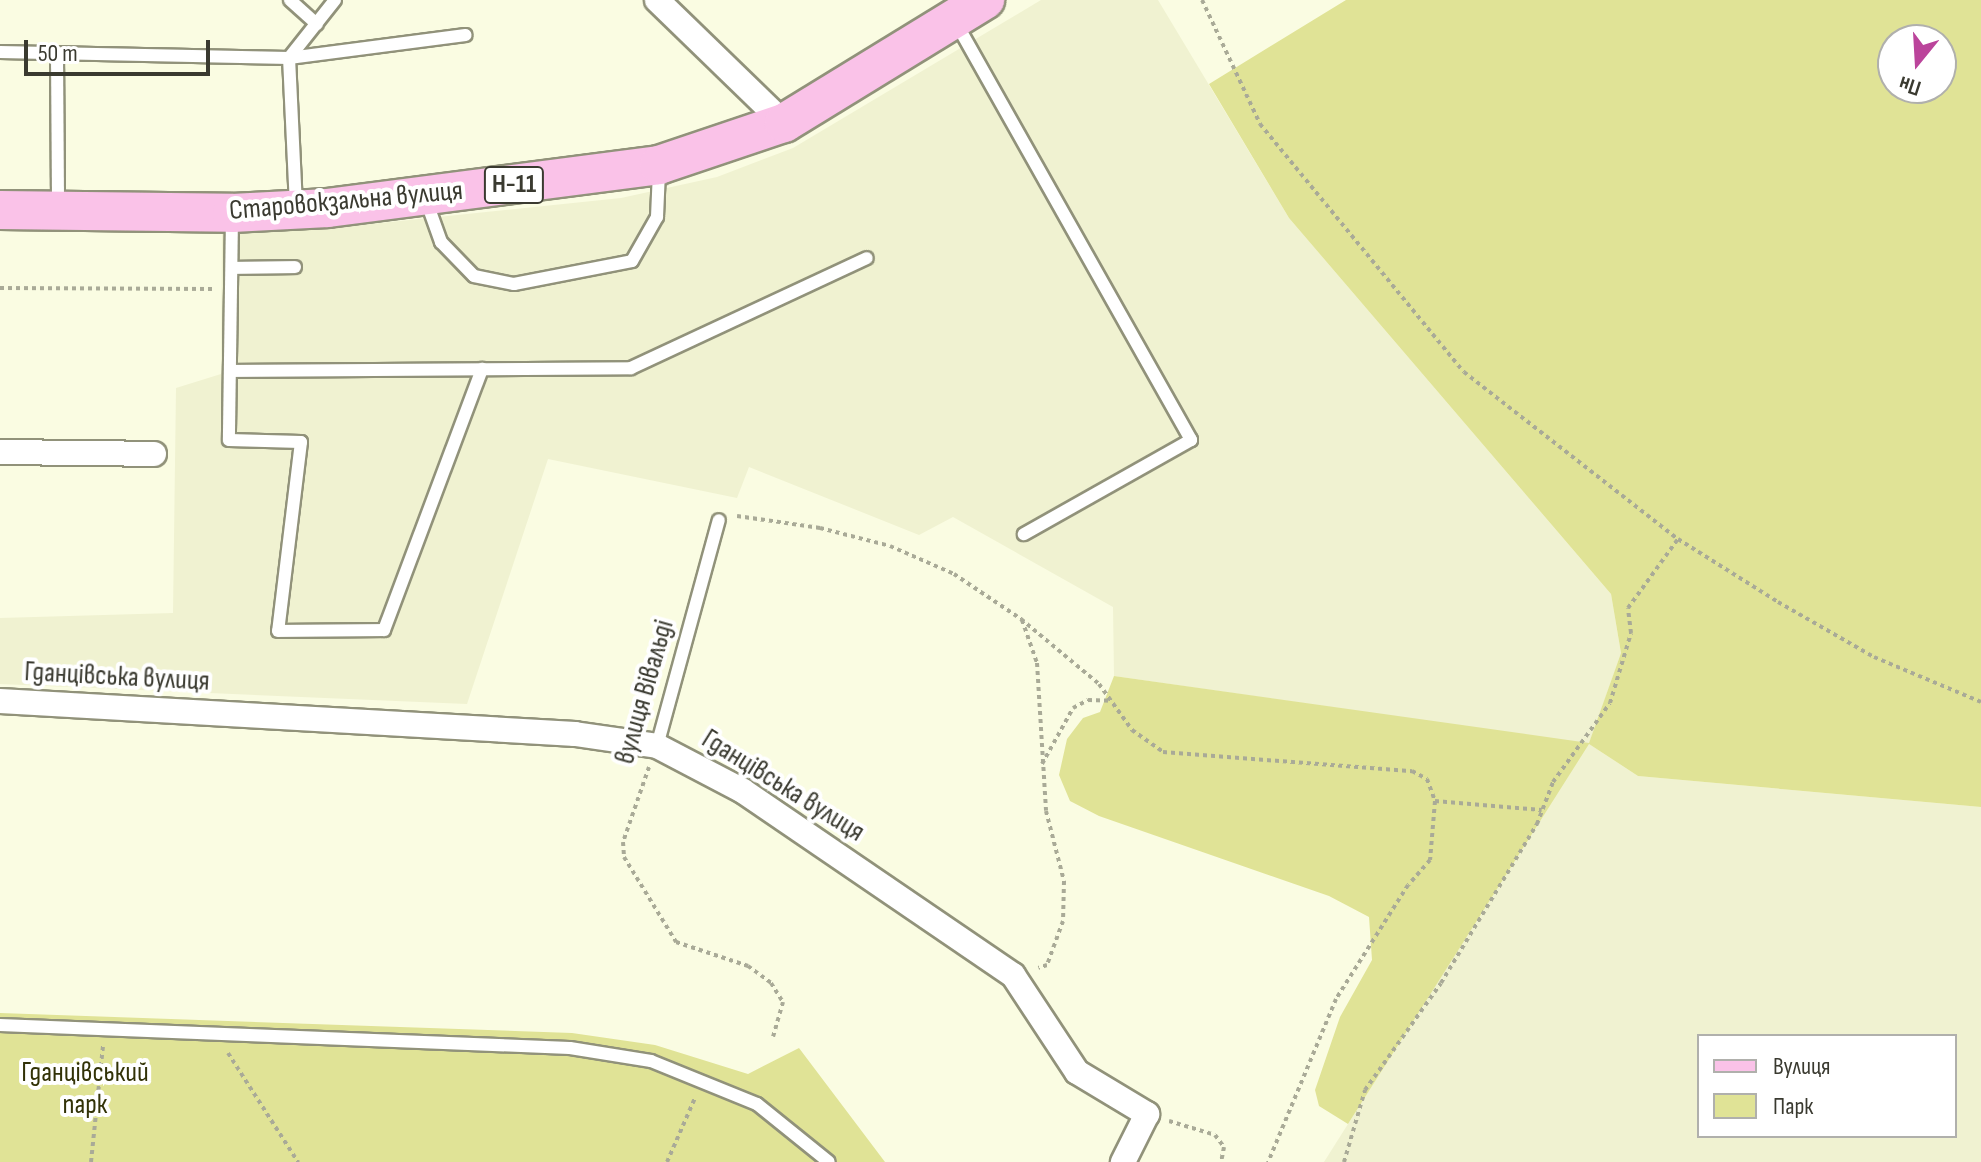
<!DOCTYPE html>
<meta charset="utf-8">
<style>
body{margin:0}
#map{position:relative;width:1981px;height:1162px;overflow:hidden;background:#fafce2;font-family:"Sofia Sans Condensed",sans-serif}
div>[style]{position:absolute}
.built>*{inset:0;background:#f0f2d1}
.green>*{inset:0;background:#e0e396}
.path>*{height:4px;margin-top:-2px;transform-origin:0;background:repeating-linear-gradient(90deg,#a9aa97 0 4px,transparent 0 8px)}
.roads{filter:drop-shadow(2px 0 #91927a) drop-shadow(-2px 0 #91927a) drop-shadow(0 2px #91927a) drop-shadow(0 -2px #91927a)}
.service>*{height:12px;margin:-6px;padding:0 6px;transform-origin:6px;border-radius:6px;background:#fff}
.minor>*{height:24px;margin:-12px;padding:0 12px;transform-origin:12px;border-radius:12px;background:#fff}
.primary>*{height:38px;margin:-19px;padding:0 19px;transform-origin:19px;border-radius:19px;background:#fac2e8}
span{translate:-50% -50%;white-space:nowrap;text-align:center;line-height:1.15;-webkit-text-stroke:8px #fff;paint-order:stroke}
.shield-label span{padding:2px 6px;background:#fff;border:2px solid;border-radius:6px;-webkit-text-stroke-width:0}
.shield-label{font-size:26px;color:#3a3a30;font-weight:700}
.street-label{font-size:28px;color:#3a3a30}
.park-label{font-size:28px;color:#323207}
.legend{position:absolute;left:1697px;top:1034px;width:260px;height:104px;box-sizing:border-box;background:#fff;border:2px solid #b0b0ac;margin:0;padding:10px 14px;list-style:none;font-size:24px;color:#3a3a30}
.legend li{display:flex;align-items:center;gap:16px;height:40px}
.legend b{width:40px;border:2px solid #b0b0ac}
.north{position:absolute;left:1877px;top:24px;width:80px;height:80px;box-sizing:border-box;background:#fff;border:2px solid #b0b0ac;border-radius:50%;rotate:198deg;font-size:22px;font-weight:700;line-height:32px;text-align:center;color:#3a3a30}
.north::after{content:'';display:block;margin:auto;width:28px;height:36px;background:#bb449b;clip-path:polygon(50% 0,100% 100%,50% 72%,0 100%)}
.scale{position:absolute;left:24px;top:40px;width:186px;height:36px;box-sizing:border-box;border:4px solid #3a3a30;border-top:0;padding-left:10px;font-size:24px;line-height:28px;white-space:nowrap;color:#3a3a30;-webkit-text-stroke:6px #fff;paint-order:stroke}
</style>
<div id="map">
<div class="built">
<i style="clip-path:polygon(evenodd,1041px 0,1158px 0,1289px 218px,1611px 594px,1621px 653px,1589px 744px,1638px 776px,1981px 807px,1981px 1162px,1324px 1162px,1588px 744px,1114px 676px,1113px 607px,953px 517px,919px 535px,749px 467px,737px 498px,548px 459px,467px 704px,0 684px,0 618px,173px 613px,176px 388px,221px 374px,222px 230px,323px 229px,621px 198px,717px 177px,793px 148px,1041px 0,1699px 1036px,1955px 1036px,1955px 1136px,1699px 1136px,1699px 1036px)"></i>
</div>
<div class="green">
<i style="clip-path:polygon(evenodd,1346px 0,1981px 0,1981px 807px,1638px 776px,1589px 744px,1348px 1124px,1319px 1106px,1315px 1090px,1340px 1017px,1372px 960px,1369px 917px,1329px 896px,1099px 816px,1070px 801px,1059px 775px,1067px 739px,1083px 718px,1100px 712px,1114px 676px,1589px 743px,1621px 653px,1611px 594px,1289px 218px,1209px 84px,1346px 0,1893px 40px,1941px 40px,1941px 88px,1893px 88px,1893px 40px)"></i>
<i style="clip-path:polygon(0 1013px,572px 1033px,655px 1045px,748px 1074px,799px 1048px,885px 1162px,0 1162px)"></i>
</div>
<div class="path">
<i style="left:1202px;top:0;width:137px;rotate:64.9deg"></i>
<i style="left:1260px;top:124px;width:321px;rotate:50.6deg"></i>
<i style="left:1464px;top:372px;width:271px;rotate:38deg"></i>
<i style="left:1678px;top:539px;width:118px;rotate:32.2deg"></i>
<i style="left:1778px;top:602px;width:111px;rotate:29.8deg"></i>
<i style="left:1874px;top:657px;width:116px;rotate:22.8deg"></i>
<i style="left:0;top:288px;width:213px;rotate:0.3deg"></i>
<i style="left:737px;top:516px;width:84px;rotate:8.2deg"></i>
<i style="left:820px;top:528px;width:72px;rotate:14.4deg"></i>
<i style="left:890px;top:546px;width:70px;rotate:23.6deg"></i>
<i style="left:954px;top:574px;width:81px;rotate:33.9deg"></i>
<i style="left:1021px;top:619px;width:102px;rotate:39.8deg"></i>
<i style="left:1099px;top:684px;width:57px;rotate:54.3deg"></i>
<i style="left:1132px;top:730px;width:38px;rotate:35deg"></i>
<i style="left:1163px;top:752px;width:250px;rotate:4.4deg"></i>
<i style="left:1412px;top:771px;width:17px;rotate:28deg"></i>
<i style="left:1427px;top:779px;width:23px;rotate:70deg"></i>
<i style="left:1435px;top:801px;width:59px;rotate:94.8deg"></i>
<i style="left:1430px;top:860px;width:33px;rotate:131deg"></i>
<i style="left:1408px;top:885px;width:135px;rotate:122.3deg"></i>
<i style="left:1336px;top:999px;width:177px;rotate:112.6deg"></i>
<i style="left:1022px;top:620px;width:46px;rotate:70.8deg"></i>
<i style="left:1037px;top:663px;width:148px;rotate:86.5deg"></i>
<i style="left:1046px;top:811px;width:72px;rotate:75.6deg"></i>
<i style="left:1064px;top:881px;width:40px;rotate:91.4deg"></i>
<i style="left:1063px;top:921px;width:47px;rotate:110deg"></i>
<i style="left:1047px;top:965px;width:9px;rotate:162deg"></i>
<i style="left:1042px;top:764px;width:64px;rotate:-61deg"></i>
<i style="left:1073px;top:708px;width:17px;rotate:-28deg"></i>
<i style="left:1088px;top:700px;width:24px;rotate:2deg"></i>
<i style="left:649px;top:767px;width:79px;rotate:109.1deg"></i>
<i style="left:623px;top:842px;width:15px;rotate:86deg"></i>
<i style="left:624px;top:857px;width:100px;rotate:58.5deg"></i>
<i style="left:676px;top:942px;width:76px;rotate:18.4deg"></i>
<i style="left:748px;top:966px;width:29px;rotate:36deg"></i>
<i style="left:771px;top:983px;width:22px;rotate:58deg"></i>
<i style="left:783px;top:1002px;width:36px;rotate:106deg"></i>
<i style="left:1435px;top:801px;width:107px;rotate:4.8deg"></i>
<i style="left:228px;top:1053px;width:130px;rotate:57.3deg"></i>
<i style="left:1169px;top:1121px;width:48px;rotate:16.9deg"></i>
<i style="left:1215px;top:1135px;width:15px;rotate:53deg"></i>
<i style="left:1224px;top:1147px;width:15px;rotate:101deg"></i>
<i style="left:91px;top:1162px;width:118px;rotate:-84.1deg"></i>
<i style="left:667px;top:1162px;width:70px;rotate:-66.4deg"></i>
<i style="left:1344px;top:1162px;width:75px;rotate:-73.7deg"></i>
<i style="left:1365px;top:1090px;width:131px;rotate:-54.6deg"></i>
<i style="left:1441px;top:983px;width:186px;rotate:-58.9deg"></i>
<i style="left:1537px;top:824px;width:45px;rotate:-69.1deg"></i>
<i style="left:1553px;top:782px;width:97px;rotate:-54.2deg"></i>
<i style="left:1610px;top:703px;width:73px;rotate:-73.3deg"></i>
<i style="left:1631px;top:633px;width:25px;rotate:-97deg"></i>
<i style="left:1628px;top:608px;width:85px;rotate:-54.1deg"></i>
</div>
<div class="roads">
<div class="service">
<i style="left:290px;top:0;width:36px;rotate:42deg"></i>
<i style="left:955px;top:21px;width:481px;rotate:60.6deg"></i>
<i style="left:1191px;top:440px;width:192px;rotate:150.6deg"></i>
<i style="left:0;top:52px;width:289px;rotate:1.2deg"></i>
<i style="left:289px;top:58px;width:178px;rotate:-7.4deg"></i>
<i style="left:57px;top:55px;width:153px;rotate:89.6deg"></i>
<i style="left:426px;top:200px;width:45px;rotate:70.3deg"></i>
<i style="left:441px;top:242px;width:47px;rotate:45.9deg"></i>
<i style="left:474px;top:276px;width:41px;rotate:11.3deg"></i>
<i style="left:514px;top:284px;width:120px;rotate:-11deg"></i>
<i style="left:632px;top:261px;width:51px;rotate:-60.4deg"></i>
<i style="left:657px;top:217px;width:46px;rotate:-87.5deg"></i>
<i style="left:296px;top:206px;width:148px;rotate:-92.7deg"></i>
<i style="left:289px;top:58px;width:74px;rotate:-51.6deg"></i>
<i style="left:232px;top:216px;width:224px;rotate:90.8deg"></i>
<i style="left:229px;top:440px;width:72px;rotate:1.6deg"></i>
<i style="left:301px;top:442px;width:190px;rotate:96.9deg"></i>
<i style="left:278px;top:631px;width:106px;rotate:-0.5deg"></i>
<i style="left:384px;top:630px;width:279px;rotate:-69.4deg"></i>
<i style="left:232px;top:268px;width:63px;rotate:-0.9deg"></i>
<i style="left:230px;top:371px;width:401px;rotate:-0.4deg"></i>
<i style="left:631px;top:368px;width:260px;rotate:-25deg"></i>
<i style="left:657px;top:746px;width:234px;rotate:-74.7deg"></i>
<i style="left:0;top:1025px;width:570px;rotate:2.31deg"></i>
<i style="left:570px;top:1048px;width:82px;rotate:9.1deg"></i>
<i style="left:651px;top:1061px;width:114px;rotate:22.1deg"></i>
<i style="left:757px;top:1104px;width:92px;rotate:38.9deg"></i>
</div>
<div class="minor">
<i style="left:657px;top:0;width:177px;rotate:44.1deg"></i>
<i style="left:0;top:452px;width:154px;rotate:0.7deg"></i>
<i style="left:0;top:701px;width:576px;rotate:3.28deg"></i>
<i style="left:575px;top:734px;width:83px;rotate:8.3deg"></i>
<i style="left:657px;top:746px;width:97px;rotate:27.6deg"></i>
<i style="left:743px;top:791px;width:327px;rotate:34.3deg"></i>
<i style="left:1013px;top:975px;width:116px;rotate:56.6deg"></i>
<i style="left:1077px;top:1072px;width:82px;rotate:31deg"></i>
<i style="left:1147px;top:1114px;width:54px;rotate:116.6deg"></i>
</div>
<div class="primary">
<i style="left:0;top:210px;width:232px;rotate:0.7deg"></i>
<i style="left:232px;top:213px;width:96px;rotate:-3deg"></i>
<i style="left:328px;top:208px;width:334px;rotate:-7.4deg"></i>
<i style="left:659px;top:165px;width:132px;rotate:-18.6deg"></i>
<i style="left:784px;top:123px;width:236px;rotate:-31.5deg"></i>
</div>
</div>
<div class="shield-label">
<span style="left:514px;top:185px">Н-11</span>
</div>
<div class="street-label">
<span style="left:346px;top:201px;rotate:-5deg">Старовокзальна вулиця</span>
<span style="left:117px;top:677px;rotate:3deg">Гданцівська вулиця</span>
<span style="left:645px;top:692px;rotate:-74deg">вулиця Вівальді</span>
<span style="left:783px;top:786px;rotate:32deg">Гданцівська вулиця</span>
</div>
<div class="park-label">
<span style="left:85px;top:1089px">Гданцівський<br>парк</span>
</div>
<ul class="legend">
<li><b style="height:10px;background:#fac2e8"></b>Вулиця</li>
<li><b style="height:22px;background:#e0e396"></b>Парк</li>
</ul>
<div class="north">Пн</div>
<div class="scale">50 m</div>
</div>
